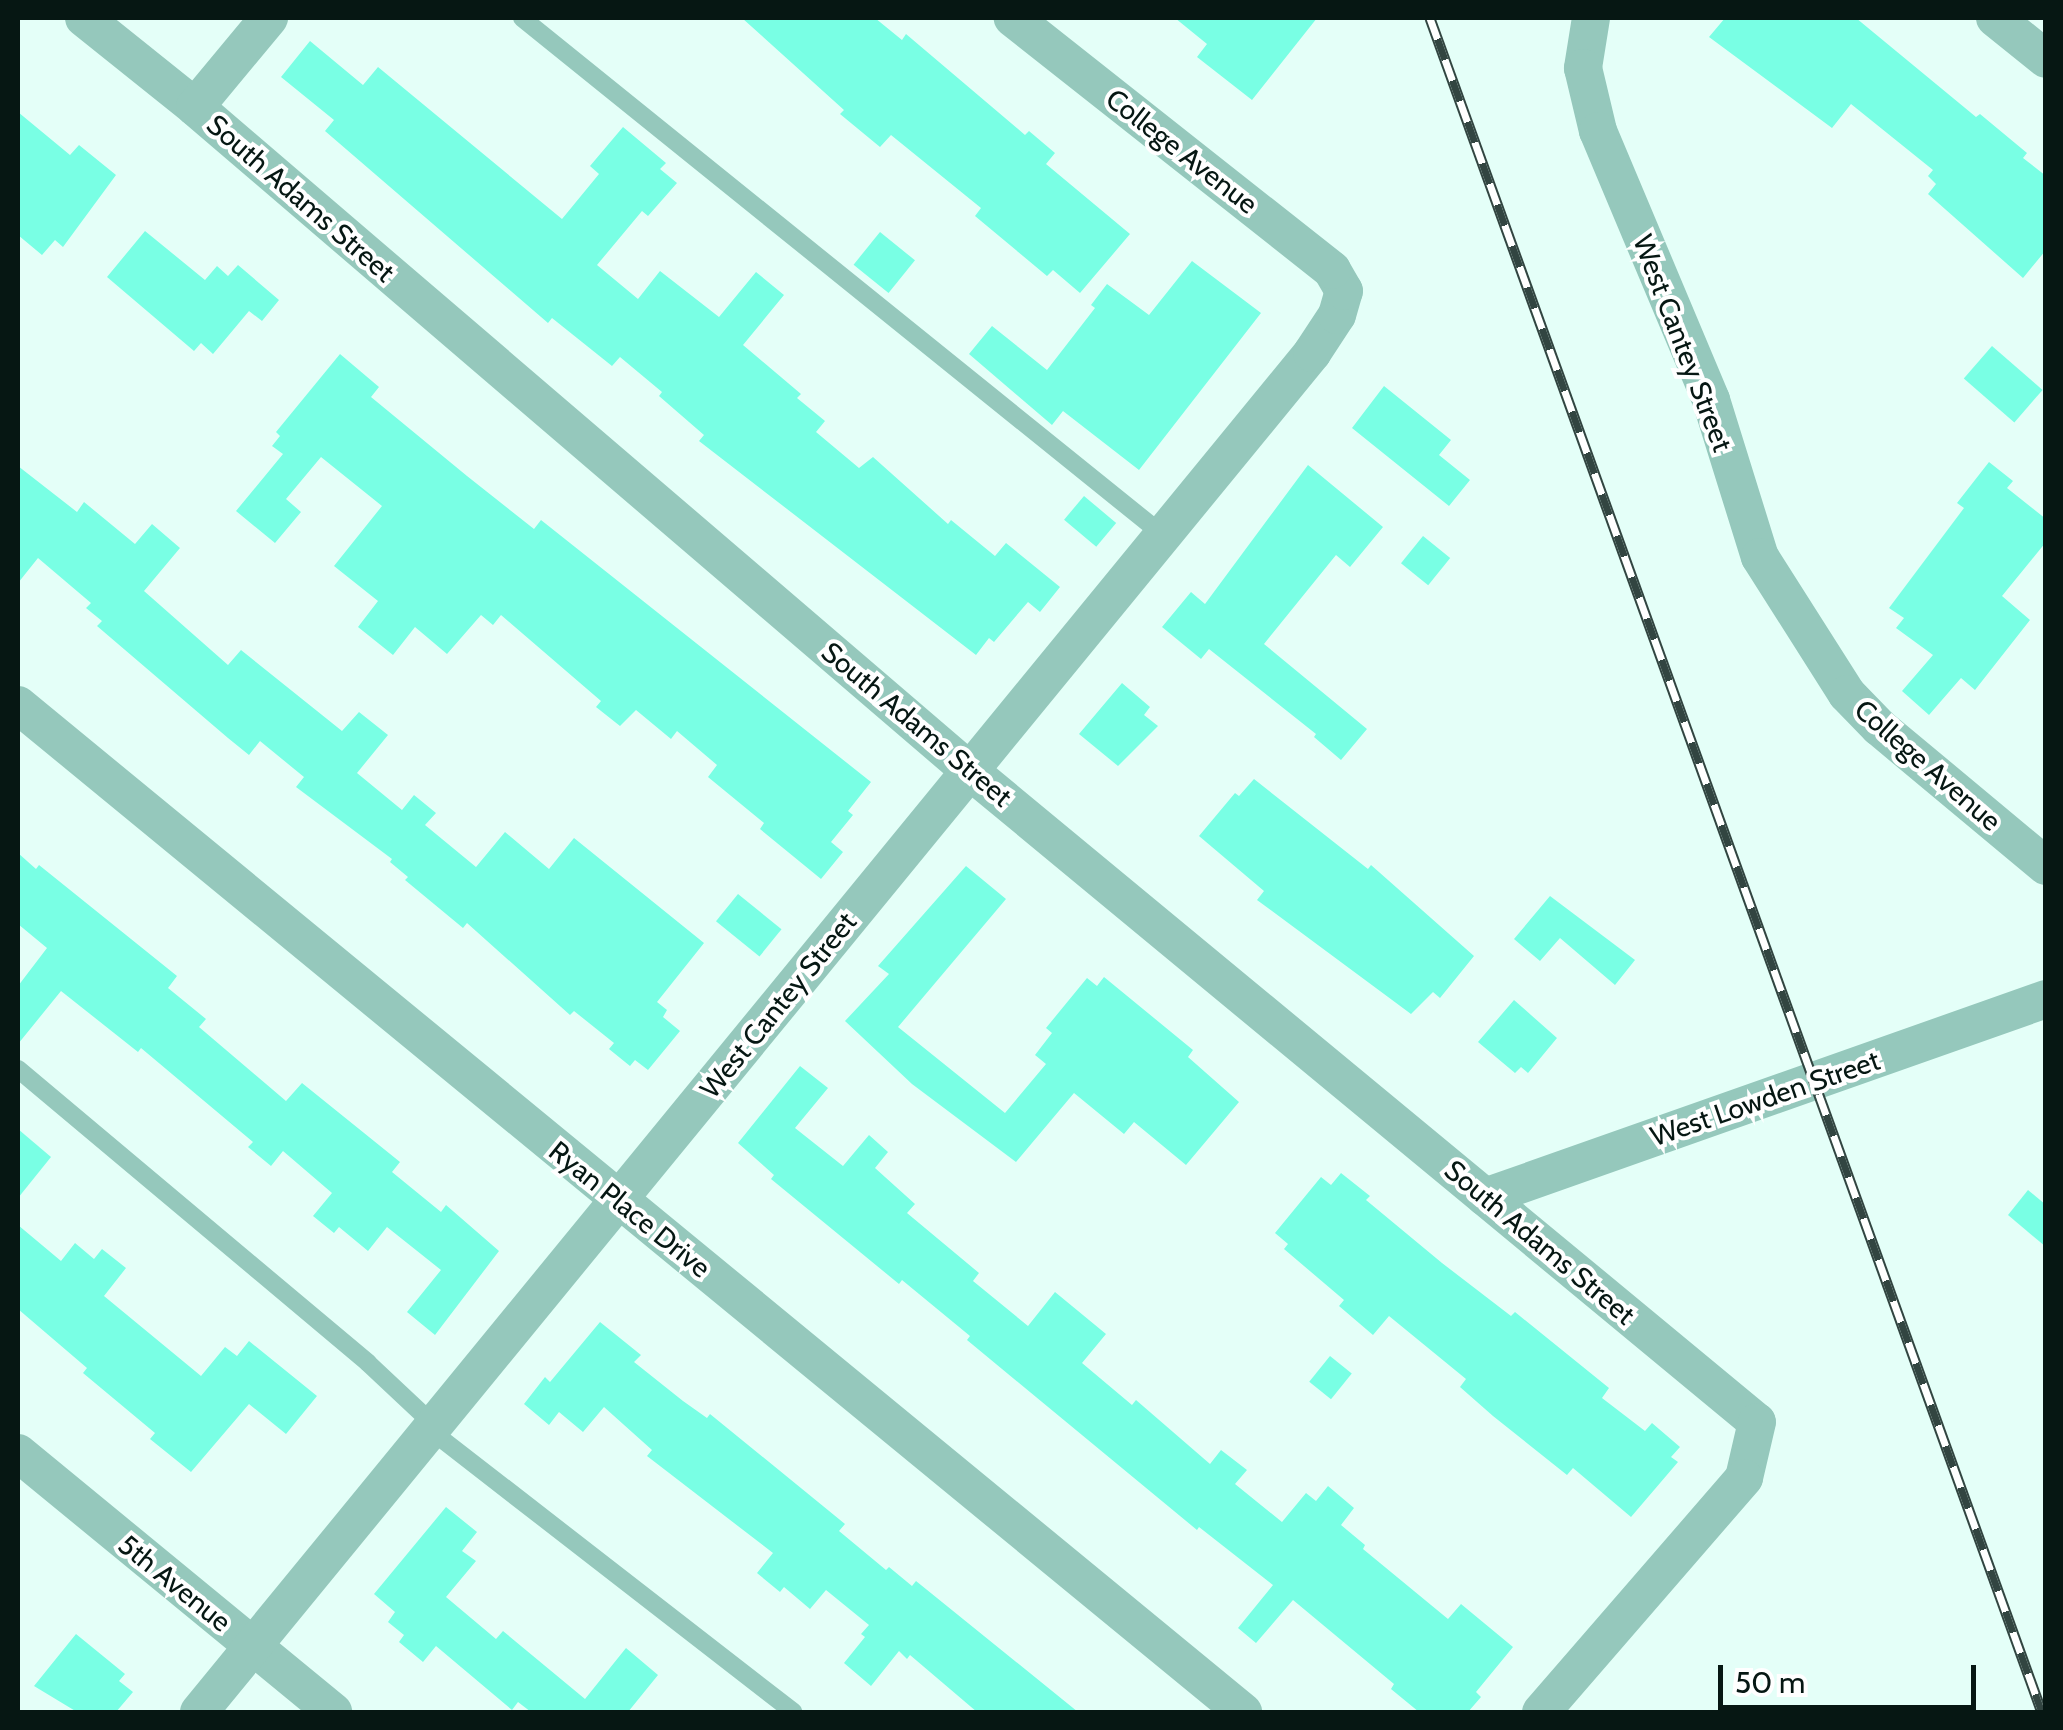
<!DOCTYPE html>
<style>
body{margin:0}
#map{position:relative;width:2063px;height:1730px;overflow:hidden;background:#e4fff8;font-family:Cabin,sans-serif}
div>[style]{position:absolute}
.building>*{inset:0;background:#79ffe4;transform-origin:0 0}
.lane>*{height:18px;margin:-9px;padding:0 9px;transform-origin:9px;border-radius:9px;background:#95c8bc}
.street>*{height:38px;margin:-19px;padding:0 19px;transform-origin:19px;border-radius:19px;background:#95c8bc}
.rail>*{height:11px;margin-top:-5.5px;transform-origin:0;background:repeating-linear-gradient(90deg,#fff 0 22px,#324541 0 44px);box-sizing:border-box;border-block:2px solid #324541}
span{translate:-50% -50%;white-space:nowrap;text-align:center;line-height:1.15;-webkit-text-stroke:8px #fff;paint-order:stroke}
.street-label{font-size:28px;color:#061713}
.frame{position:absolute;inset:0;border:20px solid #061713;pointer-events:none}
.scale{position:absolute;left:1718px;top:1665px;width:258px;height:45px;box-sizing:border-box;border:5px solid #061713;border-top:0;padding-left:12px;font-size:30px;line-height:35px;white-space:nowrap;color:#061713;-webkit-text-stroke:8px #fff;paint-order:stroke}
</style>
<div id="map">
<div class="building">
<i style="clip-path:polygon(742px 18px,875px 18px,902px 40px,906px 34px,1025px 135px,1029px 131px,1055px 153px,1046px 164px,1130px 234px,1080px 293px,1053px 270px,1047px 276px,975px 216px,981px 208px,891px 135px,880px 147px,840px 114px,844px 110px)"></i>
<i style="clip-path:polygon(1175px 18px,1317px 18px,1252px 100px,1197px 57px,1207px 44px)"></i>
<i style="clip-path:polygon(1725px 18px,1856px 18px,1976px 117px,1980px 114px,2027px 153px,2023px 158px,2046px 176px,2046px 250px,2023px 278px,1928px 194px,1936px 184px,1928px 176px,1933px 170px,1851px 104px,1832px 128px,1709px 37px)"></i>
<i style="clip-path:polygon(310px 41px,363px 85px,378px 67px,562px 219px,599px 174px,590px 166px,623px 127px,666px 163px,660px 169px,677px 183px,648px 216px,642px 211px,597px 265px,638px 299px,660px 271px,719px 317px,756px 272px,784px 295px,743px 345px,801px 394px,797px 398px,825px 421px,816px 432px,859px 468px,873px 457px,948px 524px,951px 520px,995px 556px,1006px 543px,1060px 587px,1040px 612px,1028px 602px,994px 642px,989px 638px,976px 655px,699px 441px,704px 435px,659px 396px,662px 392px,620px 357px,612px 366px,552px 318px,548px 323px,325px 131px,334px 120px,281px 77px)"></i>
<i style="clip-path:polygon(18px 112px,70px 155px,79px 145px,116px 175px,63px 247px,55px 240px,42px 255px,18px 235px)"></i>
<i style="clip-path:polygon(145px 231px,205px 280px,217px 266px,228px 276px,238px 265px,279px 300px,262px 321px,249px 311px,213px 354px,201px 343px,194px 351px,107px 277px)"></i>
<i style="left:880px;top:232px;width:45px;height:42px;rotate:39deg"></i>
<i style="clip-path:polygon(1192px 261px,1261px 313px,1139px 470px,1063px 411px,1052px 425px,969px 354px,992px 326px,1047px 370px,1095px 308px,1091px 305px,1107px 284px,1149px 315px)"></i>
<i style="left:1992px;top:346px;width:67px;height:43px;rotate:41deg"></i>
<i style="clip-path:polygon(340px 354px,379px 387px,371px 397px,467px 476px,534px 529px,541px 520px,871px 782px,848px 811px,853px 815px,831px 842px,843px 852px,821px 879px,760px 829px,764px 823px,708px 777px,717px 765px,677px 731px,671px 739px,636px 710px,620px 726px,596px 707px,601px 701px,501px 615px,493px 625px,481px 615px,447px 654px,415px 627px,393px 655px,358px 627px,378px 601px,334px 566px,382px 506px,321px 457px,286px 499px,301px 512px,275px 543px,236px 511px,283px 454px,272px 446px,280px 436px,276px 432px)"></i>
<i style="clip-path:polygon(1384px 386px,1451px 440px,1439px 455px,1470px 480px,1449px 506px,1352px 428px)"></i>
<i style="clip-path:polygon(1989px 462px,2013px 481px,2007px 488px,2046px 519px,2046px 542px,2002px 596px,2030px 620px,1975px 690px,1961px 678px,1929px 715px,1902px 691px,1933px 655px,1896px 628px,1904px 618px,1889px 608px,1964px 508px,1957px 503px)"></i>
<i style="clip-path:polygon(1308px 465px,1383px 527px,1350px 567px,1336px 555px,1264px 644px,1367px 729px,1341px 760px,1314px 737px,1316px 734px,1209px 649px,1201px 659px,1162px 627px,1191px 592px,1205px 604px)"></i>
<i style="clip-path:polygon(18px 466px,77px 512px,84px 502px,135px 544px,152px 524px,180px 548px,144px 591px,228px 665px,241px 650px,342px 731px,359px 712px,388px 735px,357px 773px,402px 810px,414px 795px,436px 813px,425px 825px,476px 867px,505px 832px,549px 869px,574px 838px,704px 943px,657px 1002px,667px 1010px,663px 1017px,680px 1031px,648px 1070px,635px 1060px,630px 1066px,609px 1049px,614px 1043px,574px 1011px,570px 1015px,467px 923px,463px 928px,405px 880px,408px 877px,390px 862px,392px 859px,296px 787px,304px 777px,260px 741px,249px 755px,228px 738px,97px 626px,102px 621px,86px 608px,91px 603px,38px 558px,18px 583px)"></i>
<i style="left:1084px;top:496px;width:42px;height:31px;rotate:40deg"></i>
<i style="left:1423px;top:536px;width:35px;height:35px;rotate:39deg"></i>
<i style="clip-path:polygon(1122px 683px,1150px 707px,1144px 715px,1158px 726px,1118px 766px,1079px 734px)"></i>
<i style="clip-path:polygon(1254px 779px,1368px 869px,1371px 865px,1474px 956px,1440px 998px,1433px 992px,1411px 1014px,1257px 900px,1264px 891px,1199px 836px,1235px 793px,1239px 796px)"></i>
<i style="clip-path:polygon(18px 853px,36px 869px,39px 865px,177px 976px,168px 988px,206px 1019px,199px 1027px,286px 1101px,302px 1083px,400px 1162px,392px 1172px,441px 1212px,446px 1205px,499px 1251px,435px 1335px,407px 1312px,441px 1270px,387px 1227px,368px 1251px,339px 1227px,334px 1233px,313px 1216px,332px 1193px,283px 1151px,271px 1166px,248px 1147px,253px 1142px,141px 1048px,138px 1052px,61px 991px,18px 1044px,18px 986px,47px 948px,18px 924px)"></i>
<i style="clip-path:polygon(966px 866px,1006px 899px,898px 1027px,1005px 1113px,1046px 1064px,1035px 1055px,1052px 1033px,1046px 1028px,1087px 978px,1097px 986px,1104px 977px,1193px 1050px,1188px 1057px,1239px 1102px,1186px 1165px,1134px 1122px,1124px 1134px,1074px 1093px,1016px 1162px,912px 1084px,845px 1021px,889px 974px,878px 966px)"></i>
<i style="left:738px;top:894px;width:56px;height:35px;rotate:39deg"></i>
<i style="clip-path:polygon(1550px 896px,1635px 960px,1615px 985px,1560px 938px,1540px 961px,1514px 939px)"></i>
<i style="clip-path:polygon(1514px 1000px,1557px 1038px,1528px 1073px,1521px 1067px,1515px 1073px,1478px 1042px)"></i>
<i style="clip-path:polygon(800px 1066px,828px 1088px,795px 1128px,843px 1166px,869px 1135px,888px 1152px,875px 1168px,915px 1204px,907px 1213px,979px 1273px,973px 1281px,1028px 1326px,1055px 1292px,1106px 1334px,1082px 1363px,1132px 1405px,1136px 1400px,1210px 1464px,1221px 1450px,1247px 1470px,1235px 1484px,1282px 1522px,1306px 1493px,1316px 1501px,1328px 1486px,1354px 1508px,1341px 1525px,1365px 1545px,1363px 1549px,1448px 1619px,1461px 1604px,1513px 1647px,1476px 1692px,1481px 1697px,1468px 1712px,1419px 1712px,1391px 1689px,1394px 1684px,1293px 1600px,1256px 1643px,1238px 1628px,1273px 1585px,1199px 1527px,1197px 1530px,967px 1340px,970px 1336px,902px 1280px,899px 1284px,771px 1179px,774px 1175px,738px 1143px)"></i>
<i style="clip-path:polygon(18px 1129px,51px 1157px,18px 1198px)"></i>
<i style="clip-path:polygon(1341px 1173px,1370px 1196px,1366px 1200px,1442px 1263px,1511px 1316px,1515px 1312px,1609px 1388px,1602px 1398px,1645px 1431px,1652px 1423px,1680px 1447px,1671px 1457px,1678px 1462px,1631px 1517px,1573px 1468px,1567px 1475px,1493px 1416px,1460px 1387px,1466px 1379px,1389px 1316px,1373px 1335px,1339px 1306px,1344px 1300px,1284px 1249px,1288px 1244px,1275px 1233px,1321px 1177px,1331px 1185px)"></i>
<i style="clip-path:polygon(2028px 1190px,2046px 1205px,2046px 1247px,2008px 1215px)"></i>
<i style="clip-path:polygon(18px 1225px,61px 1261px,75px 1243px,94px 1259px,102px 1249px,126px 1268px,104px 1296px,201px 1376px,225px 1347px,237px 1356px,249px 1341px,317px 1396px,286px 1434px,249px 1404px,191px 1472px,150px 1439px,155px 1433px,83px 1373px,87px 1368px,18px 1309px)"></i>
<i style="clip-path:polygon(600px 1322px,641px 1355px,634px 1362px,683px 1401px,707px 1418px,710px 1414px,845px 1524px,839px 1531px,886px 1570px,889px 1567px,912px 1586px,916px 1581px,1078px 1712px,977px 1712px,910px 1655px,907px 1659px,899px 1651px,871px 1686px,844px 1663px,865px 1637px,861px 1634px,869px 1625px,826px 1590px,810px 1609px,784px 1587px,780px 1592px,757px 1573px,773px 1553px,647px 1456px,652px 1450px,604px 1407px,583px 1432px,559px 1412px,549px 1425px,524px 1404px,545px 1377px,550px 1382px)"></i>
<i style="left:1330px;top:1356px;width:28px;height:33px;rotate:39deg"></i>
<i style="clip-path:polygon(446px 1507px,477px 1532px,462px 1551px,476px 1561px,446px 1597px,496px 1639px,503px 1631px,585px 1699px,626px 1648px,658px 1675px,628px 1712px,531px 1712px,518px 1702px,512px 1710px,436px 1646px,423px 1662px,399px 1642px,404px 1635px,388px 1622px,395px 1612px,374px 1594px)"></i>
<i style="clip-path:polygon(76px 1634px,125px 1674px,119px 1681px,133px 1692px,116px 1712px,77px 1712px,34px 1686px)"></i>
</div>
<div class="lane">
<i style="left:522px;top:18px;width:824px;rotate:38.89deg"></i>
<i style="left:18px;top:1069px;width:457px;rotate:40deg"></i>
<i style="left:368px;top:1363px;width:91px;rotate:43.2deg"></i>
<i style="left:430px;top:1430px;width:460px;rotate:37.8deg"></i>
</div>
<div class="street">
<i style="left:84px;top:18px;width:142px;rotate:38.7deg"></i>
<i style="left:195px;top:107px;width:1021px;rotate:40.59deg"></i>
<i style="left:970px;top:771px;width:1021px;rotate:39.6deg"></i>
<i style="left:1757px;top:1422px;width:57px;rotate:103.1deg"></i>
<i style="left:1744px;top:1478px;width:310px;rotate:130.9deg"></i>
<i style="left:1591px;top:18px;width:51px;rotate:99.1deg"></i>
<i style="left:1583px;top:68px;width:65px;rotate:76.6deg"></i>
<i style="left:1598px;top:131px;width:292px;rotate:67.2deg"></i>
<i style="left:1711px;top:400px;width:164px;rotate:72.7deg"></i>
<i style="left:1760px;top:557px;width:162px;rotate:57.6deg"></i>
<i style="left:1847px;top:694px;width:46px;rotate:45.9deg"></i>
<i style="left:1879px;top:727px;width:217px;rotate:39.8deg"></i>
<i style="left:1995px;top:18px;width:65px;rotate:38.8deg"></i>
<i style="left:195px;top:107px;width:116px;rotate:-50.3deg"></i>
<i style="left:18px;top:705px;width:1586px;rotate:39.42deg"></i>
<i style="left:1485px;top:1197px;width:595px;rotate:-19.44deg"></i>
<i style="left:18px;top:1453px;width:408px;rotate:39.4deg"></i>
<i style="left:199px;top:1712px;width:1757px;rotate:-50.68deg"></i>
<i style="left:1312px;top:353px;width:45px;rotate:-56.7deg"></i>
<i style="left:1337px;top:315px;width:25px;rotate:-74deg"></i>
<i style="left:1344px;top:291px;width:24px;rotate:-120deg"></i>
<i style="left:1332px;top:270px;width:407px;rotate:-141.7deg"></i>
</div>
<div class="rail">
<i style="left:1430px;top:18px;width:1801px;rotate:70.14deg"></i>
</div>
<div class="street-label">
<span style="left:1182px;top:151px;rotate:38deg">College Avenue</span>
<span style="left:301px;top:198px;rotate:41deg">South Adams Street</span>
<span style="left:1683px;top:343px;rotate:69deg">West Cantey Street</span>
<span style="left:917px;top:724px;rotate:40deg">South Adams Street</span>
<span style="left:1928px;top:765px;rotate:41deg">College Avenue</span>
<span style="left:778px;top:1005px;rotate:-51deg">West Cantey Street</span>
<span style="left:1765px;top:1098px;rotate:-19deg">West Lowden Street</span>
<span style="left:630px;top:1209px;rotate:39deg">Ryan Place Drive</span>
<span style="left:1540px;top:1242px;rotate:40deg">South Adams Street</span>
<span style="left:175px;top:1583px;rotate:39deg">5th Avenue</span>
</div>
<div class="frame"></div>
<div class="scale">50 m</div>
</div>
